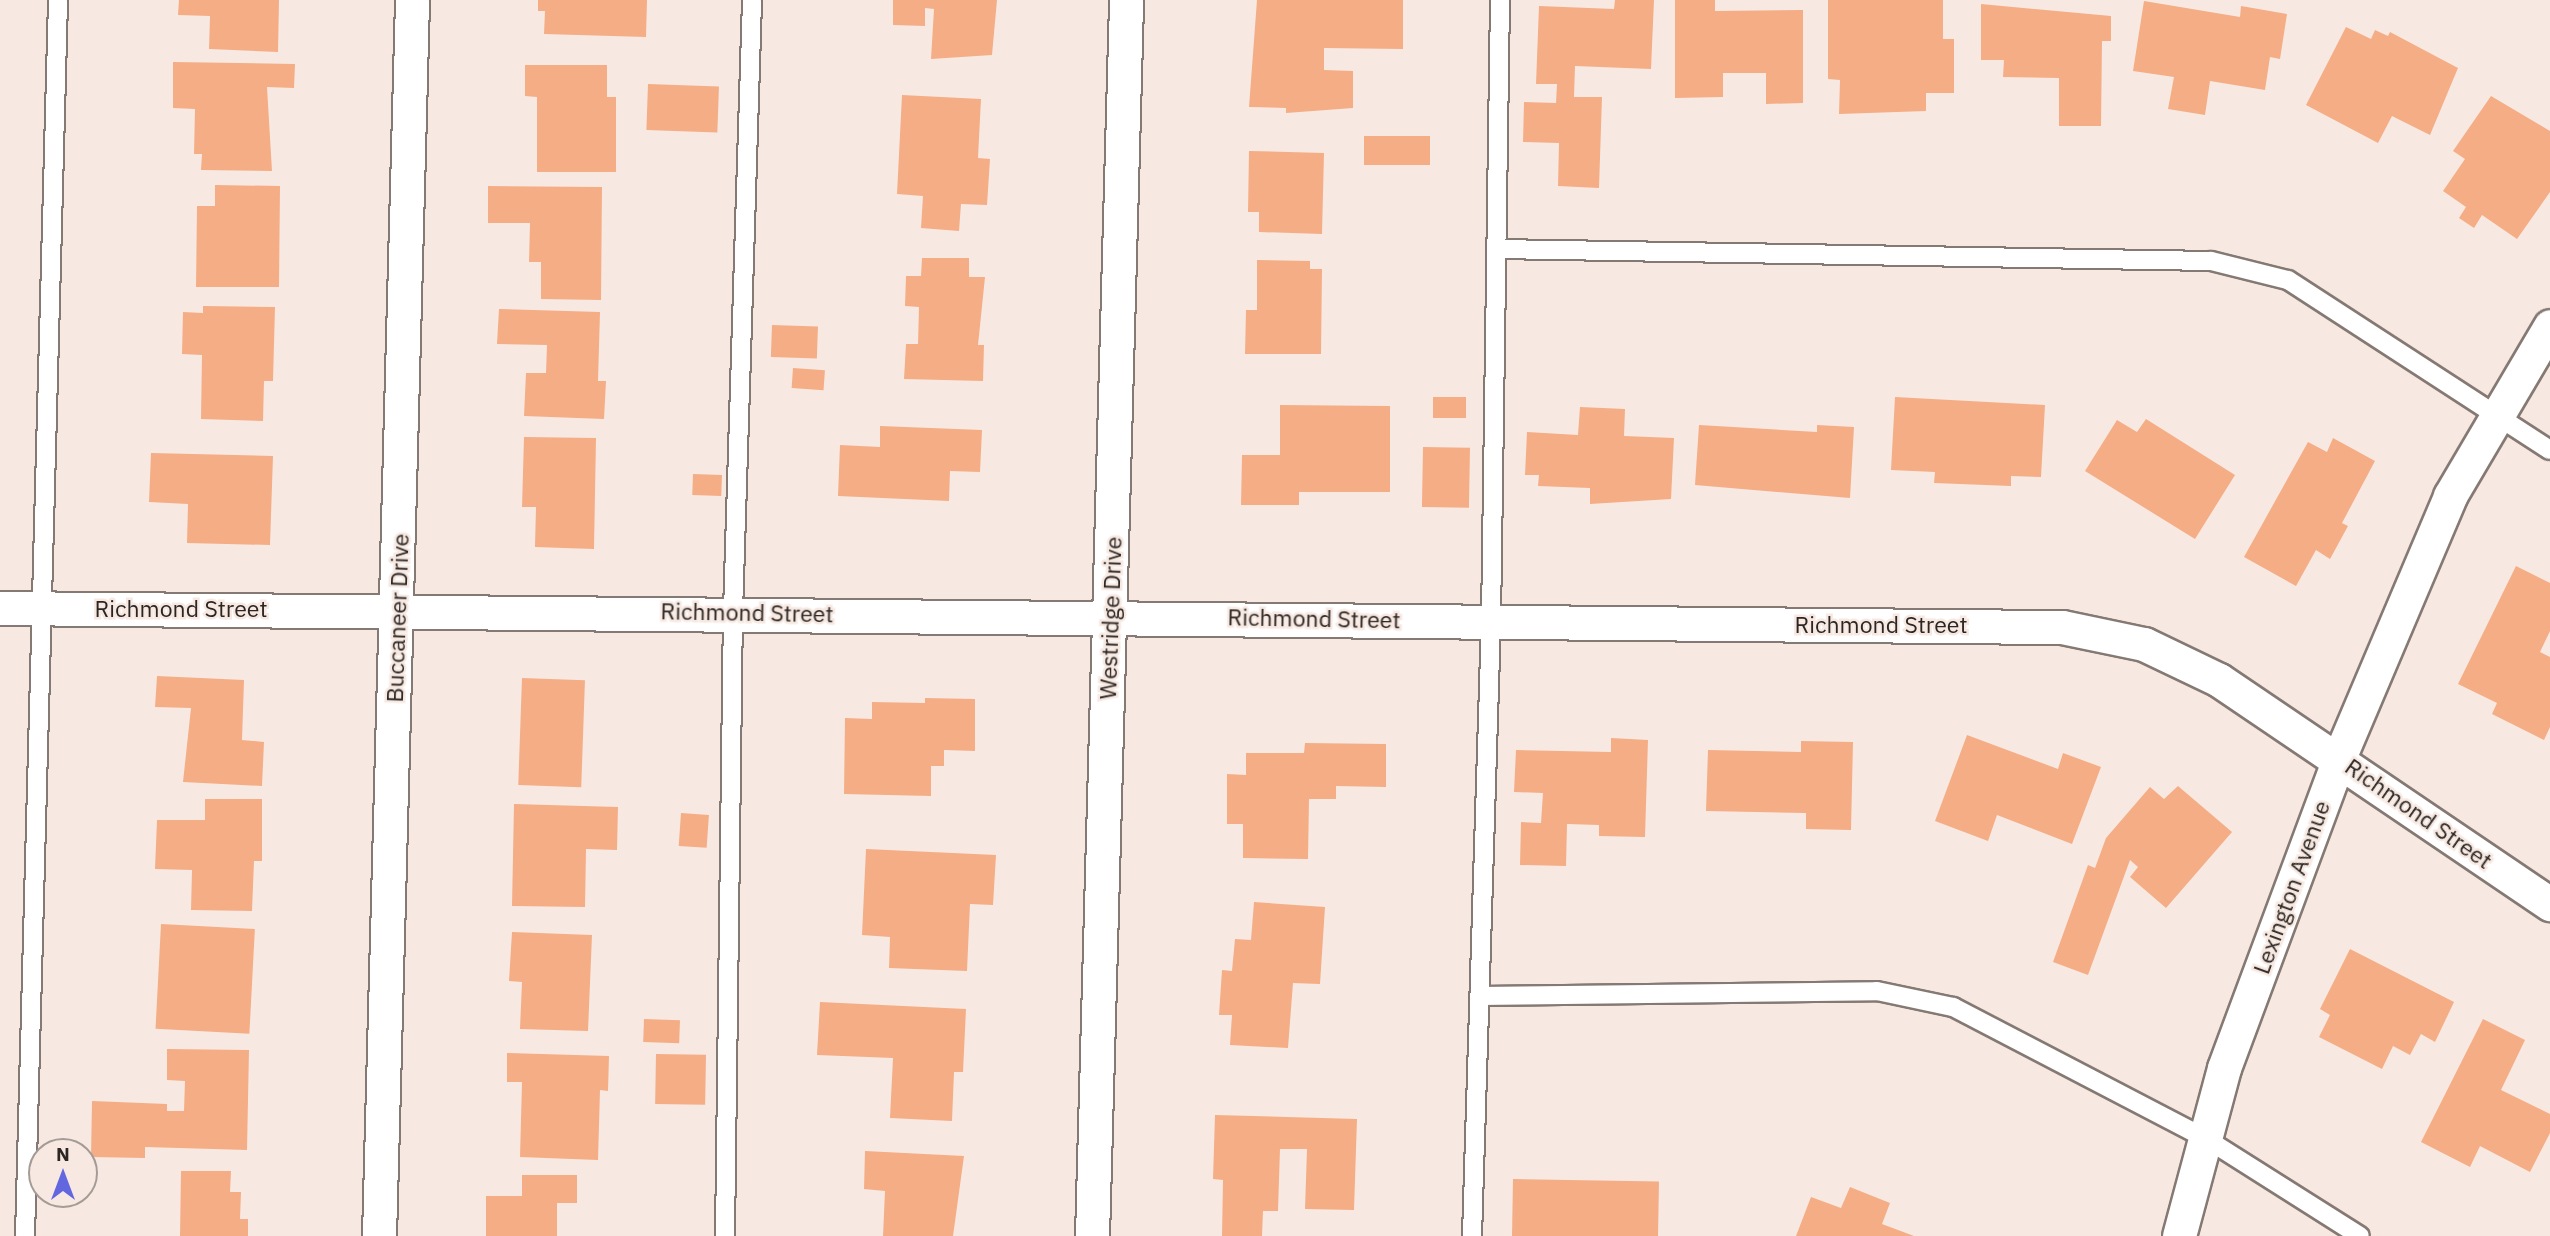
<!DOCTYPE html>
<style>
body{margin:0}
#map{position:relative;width:2550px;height:1236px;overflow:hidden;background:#f7e9e2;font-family:"IBM Plex Sans",sans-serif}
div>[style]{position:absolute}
.building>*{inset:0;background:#f5ad85;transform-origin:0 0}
.roads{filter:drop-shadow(2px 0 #857973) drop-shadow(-2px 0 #857973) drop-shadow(0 2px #857973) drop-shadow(0 -2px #857973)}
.lane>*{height:18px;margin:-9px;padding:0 9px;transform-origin:9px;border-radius:9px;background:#fff}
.street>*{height:33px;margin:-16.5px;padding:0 16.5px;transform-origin:16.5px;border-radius:16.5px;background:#fff}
span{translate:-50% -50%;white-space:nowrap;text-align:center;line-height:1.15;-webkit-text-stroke:5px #f7e9e2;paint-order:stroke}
.street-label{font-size:23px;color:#2b2623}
.north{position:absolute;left:28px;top:1138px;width:70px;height:70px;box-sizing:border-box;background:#f7e9e2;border:2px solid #a59b96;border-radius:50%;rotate:0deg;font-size:19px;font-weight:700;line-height:28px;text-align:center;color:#2b2623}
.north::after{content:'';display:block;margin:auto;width:24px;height:32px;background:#6266df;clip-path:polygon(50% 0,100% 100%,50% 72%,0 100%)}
</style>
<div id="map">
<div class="building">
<i style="clip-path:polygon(179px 0,279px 0,278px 52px,209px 49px,210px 16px,178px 15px)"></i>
<i style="clip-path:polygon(538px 0,647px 0,646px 37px,544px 34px,545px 11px,538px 11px)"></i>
<i style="clip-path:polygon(893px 0,997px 0,992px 55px,931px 59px,934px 9px,925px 8px,925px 26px,893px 25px)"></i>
<i style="clip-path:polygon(1257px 0,1403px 0,1403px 49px,1324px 48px,1324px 70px,1353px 71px,1353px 108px,1286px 113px,1286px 108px,1249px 107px)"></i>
<i style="clip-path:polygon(1615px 0,1654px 0,1651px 69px,1575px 66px,1574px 97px,1602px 97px,1599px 188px,1558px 186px,1559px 143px,1523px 142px,1524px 102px,1556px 103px,1557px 84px,1536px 84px,1539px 6px,1614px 9px)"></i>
<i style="clip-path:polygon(1675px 0,1715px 0,1715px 11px,1803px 10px,1803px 103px,1766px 104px,1766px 73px,1723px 73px,1723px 97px,1675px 98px)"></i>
<i style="clip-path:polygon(1828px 0,1943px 0,1943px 39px,1954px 39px,1954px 93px,1926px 93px,1926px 111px,1839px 114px,1840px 80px,1828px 79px)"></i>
<i style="clip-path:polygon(2144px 1px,2240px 17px,2241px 6px,2287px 14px,2280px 59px,2270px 57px,2265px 90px,2210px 81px,2205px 115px,2168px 109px,2174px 77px,2133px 71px)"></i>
<i style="clip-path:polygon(1981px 4px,2111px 16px,2111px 41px,2102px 41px,2101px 126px,2059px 126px,2059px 78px,2003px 77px,2004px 60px,1981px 60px)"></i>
<i style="clip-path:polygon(2346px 27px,2371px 39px,2375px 30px,2388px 36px,2390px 32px,2458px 68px,2430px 135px,2392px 116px,2378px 143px,2306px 105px)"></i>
<i style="clip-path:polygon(173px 62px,295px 64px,294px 88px,267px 87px,272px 171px,201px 170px,202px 154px,194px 154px,195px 109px,173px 108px)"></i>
<i style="clip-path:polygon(525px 65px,607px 65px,607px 97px,616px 97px,616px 172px,537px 172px,537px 97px,525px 96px)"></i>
<i style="left:648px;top:84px;width:71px;height:46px;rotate:2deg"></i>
<i style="clip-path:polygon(902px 95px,981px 99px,978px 158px,990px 159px,987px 205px,961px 204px,959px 231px,921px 228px,923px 196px,897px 194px)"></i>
<i style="clip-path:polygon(2491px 96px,2550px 131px,2550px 192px,2517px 239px,2482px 215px,2474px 228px,2459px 218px,2466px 207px,2443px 191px,2465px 159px,2453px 151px)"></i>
<i style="left:1364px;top:136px;width:66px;height:29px"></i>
<i style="clip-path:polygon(1249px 151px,1324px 153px,1322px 234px,1259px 232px,1259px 212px,1248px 212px)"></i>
<i style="clip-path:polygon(215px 185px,280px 186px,279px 287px,196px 287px,197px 206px,215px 206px)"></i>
<i style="clip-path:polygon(488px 186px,602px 187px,601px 300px,541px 299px,541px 262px,529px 262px,530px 223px,488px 223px)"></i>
<i style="clip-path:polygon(922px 258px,969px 258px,969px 277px,985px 277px,978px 345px,984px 345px,983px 381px,904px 379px,906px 344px,918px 344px,919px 307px,905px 306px,906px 276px,921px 276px)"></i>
<i style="clip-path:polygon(1257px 260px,1310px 261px,1310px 269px,1322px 269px,1321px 354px,1245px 354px,1246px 310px,1257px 310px)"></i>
<i style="clip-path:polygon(203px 306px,275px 307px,273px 381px,264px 381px,263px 421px,201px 419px,202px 355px,182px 354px,183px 312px,203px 313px)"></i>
<i style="clip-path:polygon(499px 309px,600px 312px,598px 381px,606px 381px,604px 419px,524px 416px,526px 373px,546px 373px,547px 345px,497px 344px)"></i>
<i style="left:772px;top:325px;width:46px;height:32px;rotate:2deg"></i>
<i style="left:793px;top:368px;width:32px;height:20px;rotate:4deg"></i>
<i style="left:1433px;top:397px;width:33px;height:21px"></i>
<i style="clip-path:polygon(1895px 397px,2045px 405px,2041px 477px,2011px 476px,2011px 486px,1934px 483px,1935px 472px,1891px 470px)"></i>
<i style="clip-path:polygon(1280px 405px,1390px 406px,1390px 492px,1299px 492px,1299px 505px,1241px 505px,1242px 455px,1280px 455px)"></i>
<i style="clip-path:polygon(1580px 407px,1625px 409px,1624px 436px,1674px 438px,1671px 499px,1590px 504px,1590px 488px,1538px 486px,1539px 475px,1525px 475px,1527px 432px,1578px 435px)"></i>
<i style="clip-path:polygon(2146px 419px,2235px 475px,2195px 539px,2085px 471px,2117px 420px,2137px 432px)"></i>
<i style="clip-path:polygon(1699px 425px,1817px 432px,1817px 425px,1854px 427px,1850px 498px,1695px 485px)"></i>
<i style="clip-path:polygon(880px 426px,982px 430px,980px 472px,950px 471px,949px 501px,838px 496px,840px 445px,880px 447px)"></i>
<i style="clip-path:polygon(524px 437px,596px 438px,594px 549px,535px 547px,536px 507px,522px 507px)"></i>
<i style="clip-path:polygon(2333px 438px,2375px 461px,2342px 523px,2348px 526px,2330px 559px,2316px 550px,2296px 586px,2244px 557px,2308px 442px,2327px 452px)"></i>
<i style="left:1423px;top:447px;width:47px;height:60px;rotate:1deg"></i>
<i style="clip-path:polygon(151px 453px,273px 456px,270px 545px,187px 543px,188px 504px,149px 502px)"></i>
<i style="left:693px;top:474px;width:29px;height:21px;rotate:2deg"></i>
<i style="clip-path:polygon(2516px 566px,2550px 583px,2550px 631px,2540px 652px,2550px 657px,2550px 727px,2544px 740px,2492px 714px,2497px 703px,2458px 684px)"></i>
<i style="clip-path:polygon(157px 676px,244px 680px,242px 740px,264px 742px,262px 786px,183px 782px,191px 708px,155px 707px)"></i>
<i style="left:522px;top:678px;width:63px;height:107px;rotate:2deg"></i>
<i style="clip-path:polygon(925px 698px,975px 699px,975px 751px,944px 750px,944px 766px,931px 766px,931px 796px,844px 794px,845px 718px,872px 719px,872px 702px,925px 703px)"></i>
<i style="clip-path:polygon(1967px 735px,2058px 769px,2063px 753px,2101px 767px,2072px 844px,1997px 815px,1988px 841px,1935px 821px)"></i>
<i style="clip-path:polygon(1611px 738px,1648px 740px,1645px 837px,1599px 836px,1599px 825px,1567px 824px,1566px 866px,1520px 865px,1521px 822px,1541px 823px,1543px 793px,1514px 792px,1516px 750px,1611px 752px)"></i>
<i style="clip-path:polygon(1801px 741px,1853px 742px,1851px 830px,1806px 829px,1806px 813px,1706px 811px,1708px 750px,1801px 752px)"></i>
<i style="clip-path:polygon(1305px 743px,1386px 744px,1386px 787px,1336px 786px,1336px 799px,1309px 799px,1308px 859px,1243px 858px,1243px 824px,1227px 824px,1227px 774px,1246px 775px,1246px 753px,1304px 753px)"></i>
<i style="clip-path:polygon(2178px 786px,2232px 832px,2166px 908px,2130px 877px,2138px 867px,2130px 860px,2088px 975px,2053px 962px,2088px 865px,2095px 868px,2106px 838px,2150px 787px,2164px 799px)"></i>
<i style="clip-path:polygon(205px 799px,262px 799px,262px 861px,254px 861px,252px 911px,191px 910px,192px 870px,155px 869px,157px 820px,205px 820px)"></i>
<i style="clip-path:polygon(514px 804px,618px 807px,617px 850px,586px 849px,585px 907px,512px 906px)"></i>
<i style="left:681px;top:813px;width:28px;height:33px;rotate:4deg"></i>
<i style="clip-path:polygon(866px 849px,996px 855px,993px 905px,970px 904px,967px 971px,889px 968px,890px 937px,862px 935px)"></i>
<i style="clip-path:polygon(1254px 902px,1325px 907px,1320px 984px,1293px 983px,1288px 1048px,1230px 1045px,1232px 1015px,1219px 1015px,1222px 970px,1232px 971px,1235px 939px,1251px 940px)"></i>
<i style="left:161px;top:924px;width:94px;height:105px;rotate:3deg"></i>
<i style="clip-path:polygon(512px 932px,592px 935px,588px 1031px,520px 1029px,522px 982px,509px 981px)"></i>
<i style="clip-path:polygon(2350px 949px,2454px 1002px,2435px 1042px,2421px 1034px,2410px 1055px,2393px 1046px,2382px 1069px,2319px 1037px,2330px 1015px,2320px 1009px)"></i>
<i style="clip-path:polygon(820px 1002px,966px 1009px,963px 1072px,954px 1072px,952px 1121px,890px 1118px,893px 1058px,817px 1055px)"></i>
<i style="left:644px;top:1019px;width:36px;height:23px;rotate:2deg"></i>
<i style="clip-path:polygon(2483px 1019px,2525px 1040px,2501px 1090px,2550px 1114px,2550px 1133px,2530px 1172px,2480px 1146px,2470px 1167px,2421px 1142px)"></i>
<i style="clip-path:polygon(167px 1049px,249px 1050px,247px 1150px,145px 1147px,145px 1158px,91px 1157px,92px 1101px,167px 1104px,167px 1111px,184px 1111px,185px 1081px,167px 1080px)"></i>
<i style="clip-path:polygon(507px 1053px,609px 1056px,608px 1091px,600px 1090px,598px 1160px,520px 1157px,522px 1082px,507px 1082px)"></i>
<i style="left:656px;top:1054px;width:50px;height:50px;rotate:1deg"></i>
<i style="clip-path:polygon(1215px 1115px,1357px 1119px,1354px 1210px,1305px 1209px,1307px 1149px,1280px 1149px,1278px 1211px,1263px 1211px,1262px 1236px,1222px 1236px,1223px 1180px,1213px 1179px)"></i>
<i style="clip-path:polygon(865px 1151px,964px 1156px,953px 1236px,883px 1236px,885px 1191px,864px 1189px)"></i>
<i style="clip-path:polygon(181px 1171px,231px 1171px,230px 1192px,241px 1192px,240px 1219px,248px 1219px,248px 1236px,180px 1236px)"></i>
<i style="clip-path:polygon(522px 1175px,577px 1175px,577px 1203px,557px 1203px,557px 1236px,486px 1236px,486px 1196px,522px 1196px)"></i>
<i style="left:1513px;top:1179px;width:146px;height:57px;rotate:1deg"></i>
<i style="clip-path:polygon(1850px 1187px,1890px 1203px,1882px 1224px,1914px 1236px,1796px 1236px,1811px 1197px,1841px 1208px)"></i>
</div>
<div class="roads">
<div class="lane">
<i style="left:1496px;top:249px;width:715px;rotate:0.96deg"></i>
<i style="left:2211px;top:261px;width:79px;rotate:13.9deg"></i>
<i style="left:2288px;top:280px;width:312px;rotate:33deg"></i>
<i style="left:1480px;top:996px;width:397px;rotate:-0.7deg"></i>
<i style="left:1877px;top:991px;width:78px;rotate:11.9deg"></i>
<i style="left:1953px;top:1007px;width:284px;rotate:27.5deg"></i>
<i style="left:2205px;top:1138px;width:183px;rotate:32.3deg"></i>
<i style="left:25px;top:1236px;width:1236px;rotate:-88.47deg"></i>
<i style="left:725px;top:1236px;width:624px;rotate:-89.27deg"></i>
<i style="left:733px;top:612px;width:612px;rotate:-88.22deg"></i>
<i style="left:1472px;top:1236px;width:616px;rotate:-88.23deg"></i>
<i style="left:1491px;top:620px;width:620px;rotate:-89.17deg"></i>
</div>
<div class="street">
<i style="left:0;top:608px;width:2062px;rotate:0.53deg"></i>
<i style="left:2062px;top:627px;width:84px;rotate:11.7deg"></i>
<i style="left:2144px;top:644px;width:83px;rotate:25.6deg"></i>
<i style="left:2219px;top:680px;width:400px;rotate:34.1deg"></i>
<i style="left:379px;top:1236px;width:1236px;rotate:-88.47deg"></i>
<i style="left:1092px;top:1236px;width:1236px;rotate:-88.42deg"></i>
<i style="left:2179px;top:1236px;width:174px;rotate:-75deg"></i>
<i style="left:2224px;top:1068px;width:331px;rotate:-69.6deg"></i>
<i style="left:2339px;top:758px;width:285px;rotate:-67deg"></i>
<i style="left:2450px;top:496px;width:197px;rotate:-59.5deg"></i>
</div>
</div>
<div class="street-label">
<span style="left:181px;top:608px">Richmond Street</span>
<span style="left:747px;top:612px;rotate:1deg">Richmond Street</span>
<span style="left:397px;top:618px;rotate:-88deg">Buccaneer Drive</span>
<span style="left:1110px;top:618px;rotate:-88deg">Westridge Drive</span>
<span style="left:1314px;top:618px;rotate:1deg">Richmond Street</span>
<span style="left:1881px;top:624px">Richmond Street</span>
<span style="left:2419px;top:813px;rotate:35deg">Richmond Street</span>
<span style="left:2291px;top:887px;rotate:-70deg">Lexington Avenue</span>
</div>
<div class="north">N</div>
</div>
